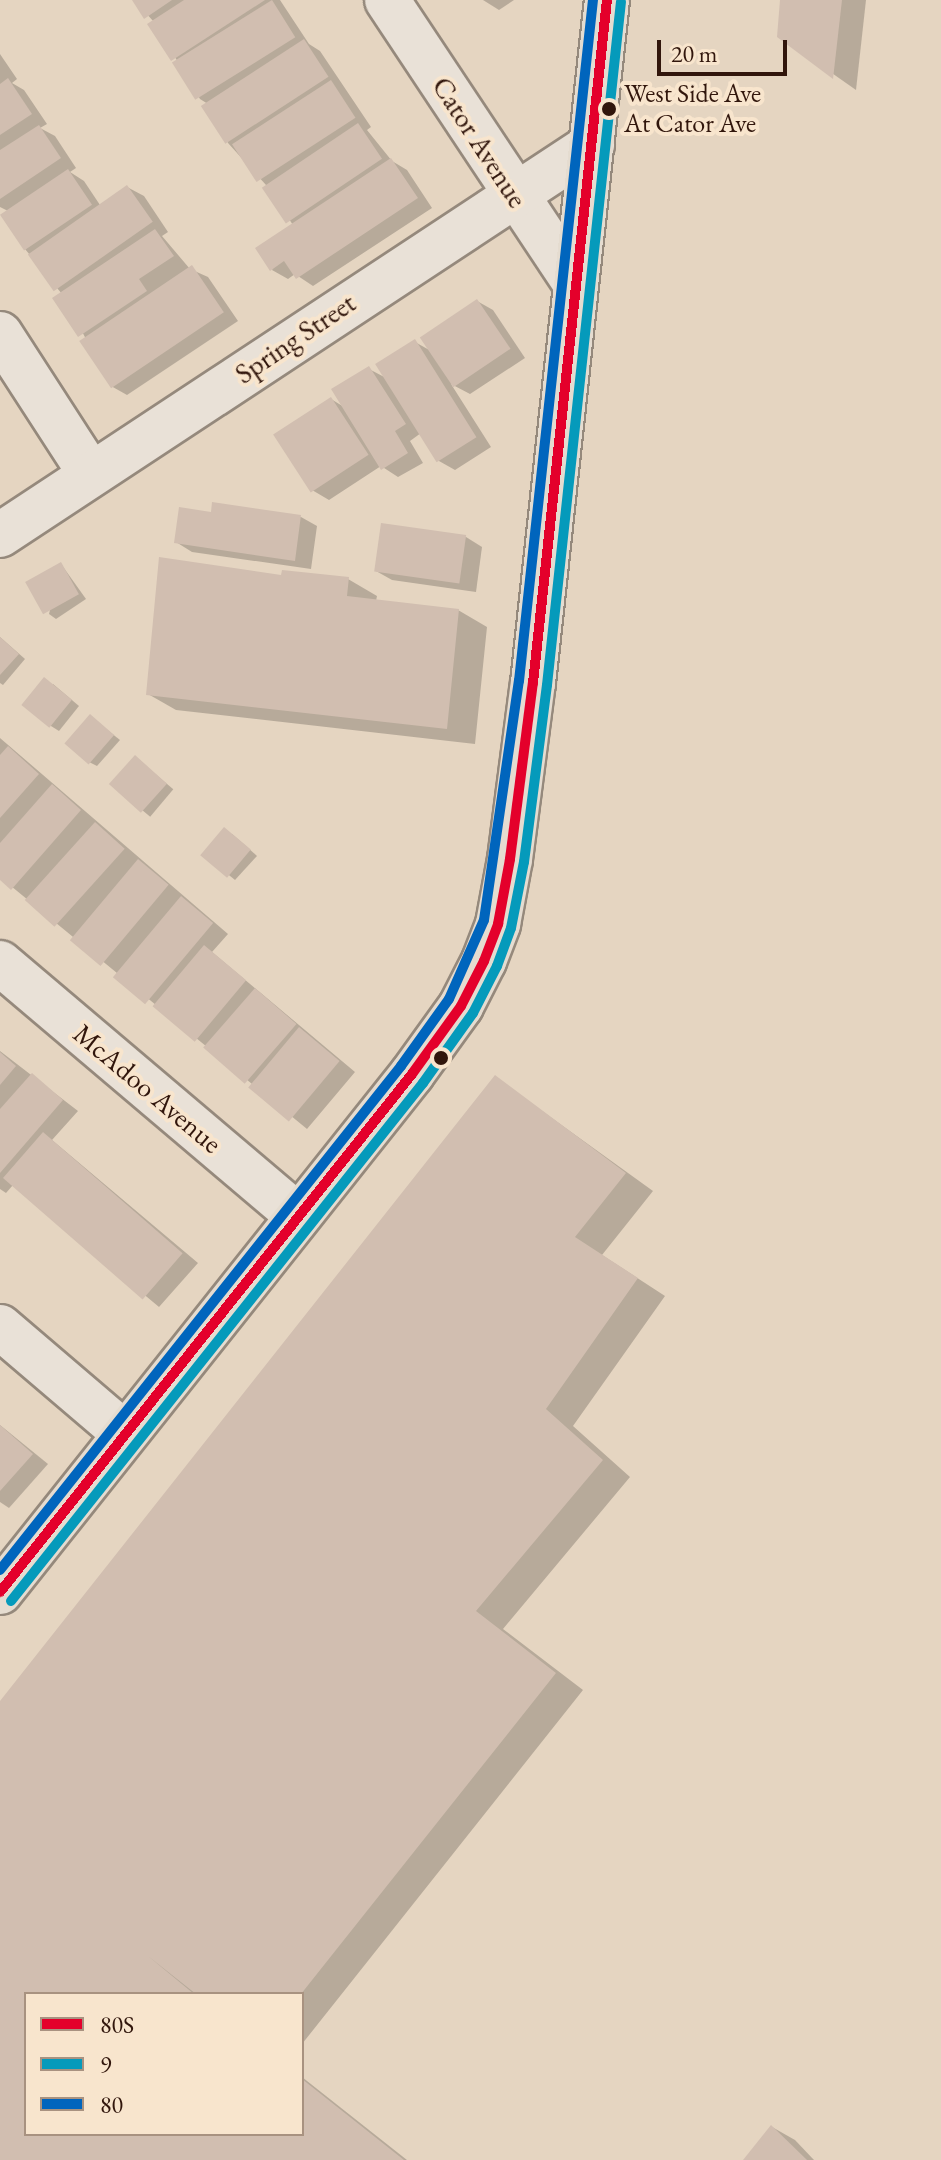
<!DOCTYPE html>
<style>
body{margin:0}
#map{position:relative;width:941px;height:2160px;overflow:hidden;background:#e5d5c1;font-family:"EB Garamond",serif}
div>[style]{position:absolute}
.shadow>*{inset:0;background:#0003;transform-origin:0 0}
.building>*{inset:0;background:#d1beb0;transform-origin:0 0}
.roads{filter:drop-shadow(2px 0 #95897c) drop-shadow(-2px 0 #95897c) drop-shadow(0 2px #95897c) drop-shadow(0 -2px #95897c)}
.minor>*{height:44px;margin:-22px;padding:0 22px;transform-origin:22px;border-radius:22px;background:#e9e1d7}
.major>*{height:44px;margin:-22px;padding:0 22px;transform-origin:22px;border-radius:22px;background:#e5dcd0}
.bus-1>*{height:10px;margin:-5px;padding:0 5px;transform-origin:5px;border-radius:5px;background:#e4002b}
.bus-2>*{height:10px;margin:-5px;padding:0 5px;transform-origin:5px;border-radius:5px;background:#059abb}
.bus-3>*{height:10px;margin:-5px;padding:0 5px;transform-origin:5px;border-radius:5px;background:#0065bd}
.dots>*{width:22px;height:22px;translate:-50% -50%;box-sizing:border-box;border:4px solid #f8e5cd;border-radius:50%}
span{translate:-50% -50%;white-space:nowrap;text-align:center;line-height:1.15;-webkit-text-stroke:8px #f8e5cd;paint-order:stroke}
.bus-label{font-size:26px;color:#31160c}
.left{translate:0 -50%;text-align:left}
.street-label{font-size:28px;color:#31160c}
.legend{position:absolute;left:24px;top:1992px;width:280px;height:144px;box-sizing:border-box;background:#f8e5cd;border:2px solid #a89280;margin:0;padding:10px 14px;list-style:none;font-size:24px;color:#31160c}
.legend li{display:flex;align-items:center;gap:16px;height:40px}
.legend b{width:40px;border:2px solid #a89280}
.scale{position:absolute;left:657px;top:40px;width:130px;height:36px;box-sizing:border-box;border:4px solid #31160c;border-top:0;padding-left:10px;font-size:24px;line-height:28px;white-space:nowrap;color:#31160c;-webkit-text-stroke:6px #f8e5cd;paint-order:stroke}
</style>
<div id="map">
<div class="shadow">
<i style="clip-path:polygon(134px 0,280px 0,309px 44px,320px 51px,371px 127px,367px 130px,392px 161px,407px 170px,432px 208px,313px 286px,295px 274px,288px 279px,272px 270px,293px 225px,266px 185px,228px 143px,208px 104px,200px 99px,154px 22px)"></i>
<i style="clip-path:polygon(483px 0,514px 0,499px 10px)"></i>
<i style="clip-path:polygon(782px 0,866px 0,856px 90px,779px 36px)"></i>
<i style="clip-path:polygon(0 54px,17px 79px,12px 83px,24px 90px,47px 124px,40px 128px,55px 136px,76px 168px,70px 172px,84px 181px,100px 205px,127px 187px,144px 196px,168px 232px,162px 236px,190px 269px,208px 277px,238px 321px,127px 395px,111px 386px,62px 294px,25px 249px,8px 211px,0 207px)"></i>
<i style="clip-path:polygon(477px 301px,493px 310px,525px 358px,470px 394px,451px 384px,491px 447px,455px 470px,439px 461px,421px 433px,410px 441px,423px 463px,398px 477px,381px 466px,329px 500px,312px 490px,331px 399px,344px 407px,369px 369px,388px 379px,415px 342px,431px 351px)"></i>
<i style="clip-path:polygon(214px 504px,301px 517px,317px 526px,311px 569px,192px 552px,176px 542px,212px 514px)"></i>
<i style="clip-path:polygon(383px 525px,466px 537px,482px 547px,476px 592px,392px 580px,376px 571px)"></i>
<i style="clip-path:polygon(61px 564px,86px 599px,56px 619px,49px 614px)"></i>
<i style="clip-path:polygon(283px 578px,348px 579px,377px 596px,376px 601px,458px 610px,487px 627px,475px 744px,176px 710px,148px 694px)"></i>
<i style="clip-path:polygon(0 637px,25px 659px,3px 685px,0 683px)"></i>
<i style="clip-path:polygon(53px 684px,79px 706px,59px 731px,51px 726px)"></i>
<i style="clip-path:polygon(91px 717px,120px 740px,97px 766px,89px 762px)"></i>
<i style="clip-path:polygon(0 738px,228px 934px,212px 952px,355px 1072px,307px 1129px,0 877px)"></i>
<i style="left:135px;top:757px;width:50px;height:36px;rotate:40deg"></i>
<i style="clip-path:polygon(232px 834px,257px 856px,235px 880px,203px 854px)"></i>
<i style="clip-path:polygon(0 1051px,78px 1111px,52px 1140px,198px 1263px,159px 1307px,13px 1185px,6px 1193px,0 1189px)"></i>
<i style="clip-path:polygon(495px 1077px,653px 1191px,602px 1255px,665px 1296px,573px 1426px,630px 1477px,503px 1629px,583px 1690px,302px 2044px,302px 1994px,26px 1994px,26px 2134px,302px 2134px,302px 2077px,407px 2160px,0 2160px,0 1704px)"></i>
<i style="clip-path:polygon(0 1425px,48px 1464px,9px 1508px,0 1502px)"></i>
<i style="clip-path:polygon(772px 2127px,795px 2140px,814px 2160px,745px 2160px)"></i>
</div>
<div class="building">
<i style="clip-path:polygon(132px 0,172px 0,144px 19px)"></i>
<i style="clip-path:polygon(184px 0,265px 0,171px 61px,147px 24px)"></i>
<i style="left:272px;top:0;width:44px;height:118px;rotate:58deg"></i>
<i style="clip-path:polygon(780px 0,842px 0,833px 79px,777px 37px)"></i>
<i style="left:304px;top:39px;width:45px;height:123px;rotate:57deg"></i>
<i style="clip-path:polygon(8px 78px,32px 114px,0 135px,0 84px)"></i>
<i style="left:331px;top:80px;width:45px;height:118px;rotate:57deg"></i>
<i style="left:358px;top:123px;width:43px;height:116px;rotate:56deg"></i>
<i style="clip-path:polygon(39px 125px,61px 158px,0 199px,0 150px)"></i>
<i style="clip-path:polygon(391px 158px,418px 198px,296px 279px,284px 261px,270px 271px,255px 248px)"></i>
<i style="left:68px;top:169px;width:43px;height:82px;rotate:56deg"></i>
<i style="left:127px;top:185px;width:45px;height:121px;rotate:55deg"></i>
<i style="clip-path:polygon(155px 229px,174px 256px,139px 279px,147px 291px,78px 337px,52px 298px)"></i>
<i style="left:192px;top:265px;width:57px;height:136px;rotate:56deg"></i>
<i style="left:477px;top:299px;width:60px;height:69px;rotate:56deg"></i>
<i style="left:415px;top:339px;width:116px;height:47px;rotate:58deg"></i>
<i style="clip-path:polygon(369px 366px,406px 424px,395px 431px,408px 453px,381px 470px,331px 389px)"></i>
<i style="left:331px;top:397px;width:69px;height:69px;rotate:57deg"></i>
<i style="clip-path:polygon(212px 502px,301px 515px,295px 561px,174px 543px,179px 507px,211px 512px)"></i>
<i style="left:381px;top:523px;width:86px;height:49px;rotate:8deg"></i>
<i style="clip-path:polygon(159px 557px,281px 575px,282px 570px,349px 577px,347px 596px,459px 609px,447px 729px,146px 695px)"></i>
<i style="left:61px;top:562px;width:37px;height:41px;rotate:61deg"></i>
<i style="clip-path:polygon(0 637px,19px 654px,0 675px)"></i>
<i style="left:44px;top:677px;width:36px;height:36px;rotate:39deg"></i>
<i style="left:90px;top:714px;width:32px;height:39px;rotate:41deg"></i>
<i style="clip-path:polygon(8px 746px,39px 774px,0 818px,0 755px)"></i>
<i style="left:135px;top:755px;width:43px;height:39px;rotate:42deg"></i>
<i style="clip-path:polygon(52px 784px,81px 810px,11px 890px,0 880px,0 843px)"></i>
<i style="left:95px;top:822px;width:40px;height:105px;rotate:42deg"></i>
<i style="left:224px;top:827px;width:35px;height:37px;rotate:40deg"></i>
<i style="left:138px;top:859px;width:40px;height:106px;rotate:40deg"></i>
<i style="left:181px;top:896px;width:42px;height:106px;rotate:40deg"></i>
<i style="left:204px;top:945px;width:55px;height:80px;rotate:40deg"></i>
<i style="left:255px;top:988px;width:55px;height:79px;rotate:41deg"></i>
<i style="left:299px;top:1027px;width:53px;height:79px;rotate:40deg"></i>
<i style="clip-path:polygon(0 1052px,16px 1066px,0 1085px)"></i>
<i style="clip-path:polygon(32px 1073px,63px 1100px,0 1173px,0 1109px)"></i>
<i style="clip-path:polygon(495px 1075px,626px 1173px,575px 1237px,638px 1278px,546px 1409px,603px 1460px,476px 1611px,556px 1673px,301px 1994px,196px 1994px,148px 1956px,194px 1994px,26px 1994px,26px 2134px,302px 2134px,302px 2079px,404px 2160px,0 2160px,0 1701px)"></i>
<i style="left:43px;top:1132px;width:185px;height:61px;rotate:41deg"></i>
<i style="clip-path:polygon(0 1425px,33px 1454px,0 1491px)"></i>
<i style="clip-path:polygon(771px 2125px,807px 2160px,743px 2160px)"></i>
</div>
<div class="roads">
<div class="minor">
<i style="left:387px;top:0;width:340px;rotate:56.4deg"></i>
<i style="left:0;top:334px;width:166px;rotate:57.1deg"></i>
<i style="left:0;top:535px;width:709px;rotate:-33.38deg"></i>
<i style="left:0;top:963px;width:388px;rotate:40.3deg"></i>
<i style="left:0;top:1327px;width:163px;rotate:40.5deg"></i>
</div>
<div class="major">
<i style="left:0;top:1592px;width:662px;rotate:-51.5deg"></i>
<i style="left:412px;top:1074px;width:84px;rotate:-54.2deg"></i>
<i style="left:461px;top:1006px;width:51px;rotate:-62.9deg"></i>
<i style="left:484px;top:961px;width:40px;rotate:-69deg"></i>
<i style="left:498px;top:924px;width:66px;rotate:-79.5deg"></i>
<i style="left:510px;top:859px;width:177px;rotate:-82.6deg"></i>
<i style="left:533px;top:683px;width:687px;rotate:-83.82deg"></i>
</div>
</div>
<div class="bus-1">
<i style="left:0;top:1592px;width:662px;rotate:-51.5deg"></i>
<i style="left:412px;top:1074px;width:84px;rotate:-54.2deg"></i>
<i style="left:461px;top:1006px;width:51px;rotate:-62.9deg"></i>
<i style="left:484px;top:961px;width:40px;rotate:-69deg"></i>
<i style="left:498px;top:924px;width:66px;rotate:-79.5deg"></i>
<i style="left:510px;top:859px;width:177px;rotate:-82.6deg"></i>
<i style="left:533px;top:683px;width:687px;rotate:-83.82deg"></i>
</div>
<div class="bus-2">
<i style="left:11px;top:1601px;width:662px;rotate:-51.5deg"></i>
<i style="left:423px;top:1083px;width:86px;rotate:-54.5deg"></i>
<i style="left:473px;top:1013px;width:53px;rotate:-62.9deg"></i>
<i style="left:497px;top:966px;width:40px;rotate:-69.8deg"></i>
<i style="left:511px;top:928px;width:67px;rotate:-78.9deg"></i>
<i style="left:524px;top:862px;width:178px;rotate:-82.6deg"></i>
<i style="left:547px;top:685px;width:687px;rotate:-83.82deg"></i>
</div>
<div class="bus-3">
<i style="left:0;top:1570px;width:644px;rotate:-51.49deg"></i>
<i style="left:401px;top:1066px;width:82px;rotate:-54.4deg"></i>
<i style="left:449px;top:999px;width:86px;rotate:-66.1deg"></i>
<i style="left:484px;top:920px;width:242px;rotate:-81.7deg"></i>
<i style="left:519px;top:681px;width:685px;rotate:-83.8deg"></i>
</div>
<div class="dots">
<i style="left:609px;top:109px;background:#31160c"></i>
<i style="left:441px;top:1058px;background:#31160c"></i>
</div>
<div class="bus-label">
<span class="left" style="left:624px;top:109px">West Side Ave<br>At Cator Ave</span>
</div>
<div class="street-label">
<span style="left:480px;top:142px;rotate:57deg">Cator Avenue</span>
<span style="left:295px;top:338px;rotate:-34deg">Spring Street</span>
<span style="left:148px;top:1088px;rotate:40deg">McAdoo Avenue</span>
</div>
<ul class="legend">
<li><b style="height:10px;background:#e4002b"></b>80S</li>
<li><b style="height:10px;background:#059abb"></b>9</li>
<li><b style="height:10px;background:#0065bd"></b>80</li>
</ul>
<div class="scale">20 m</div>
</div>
